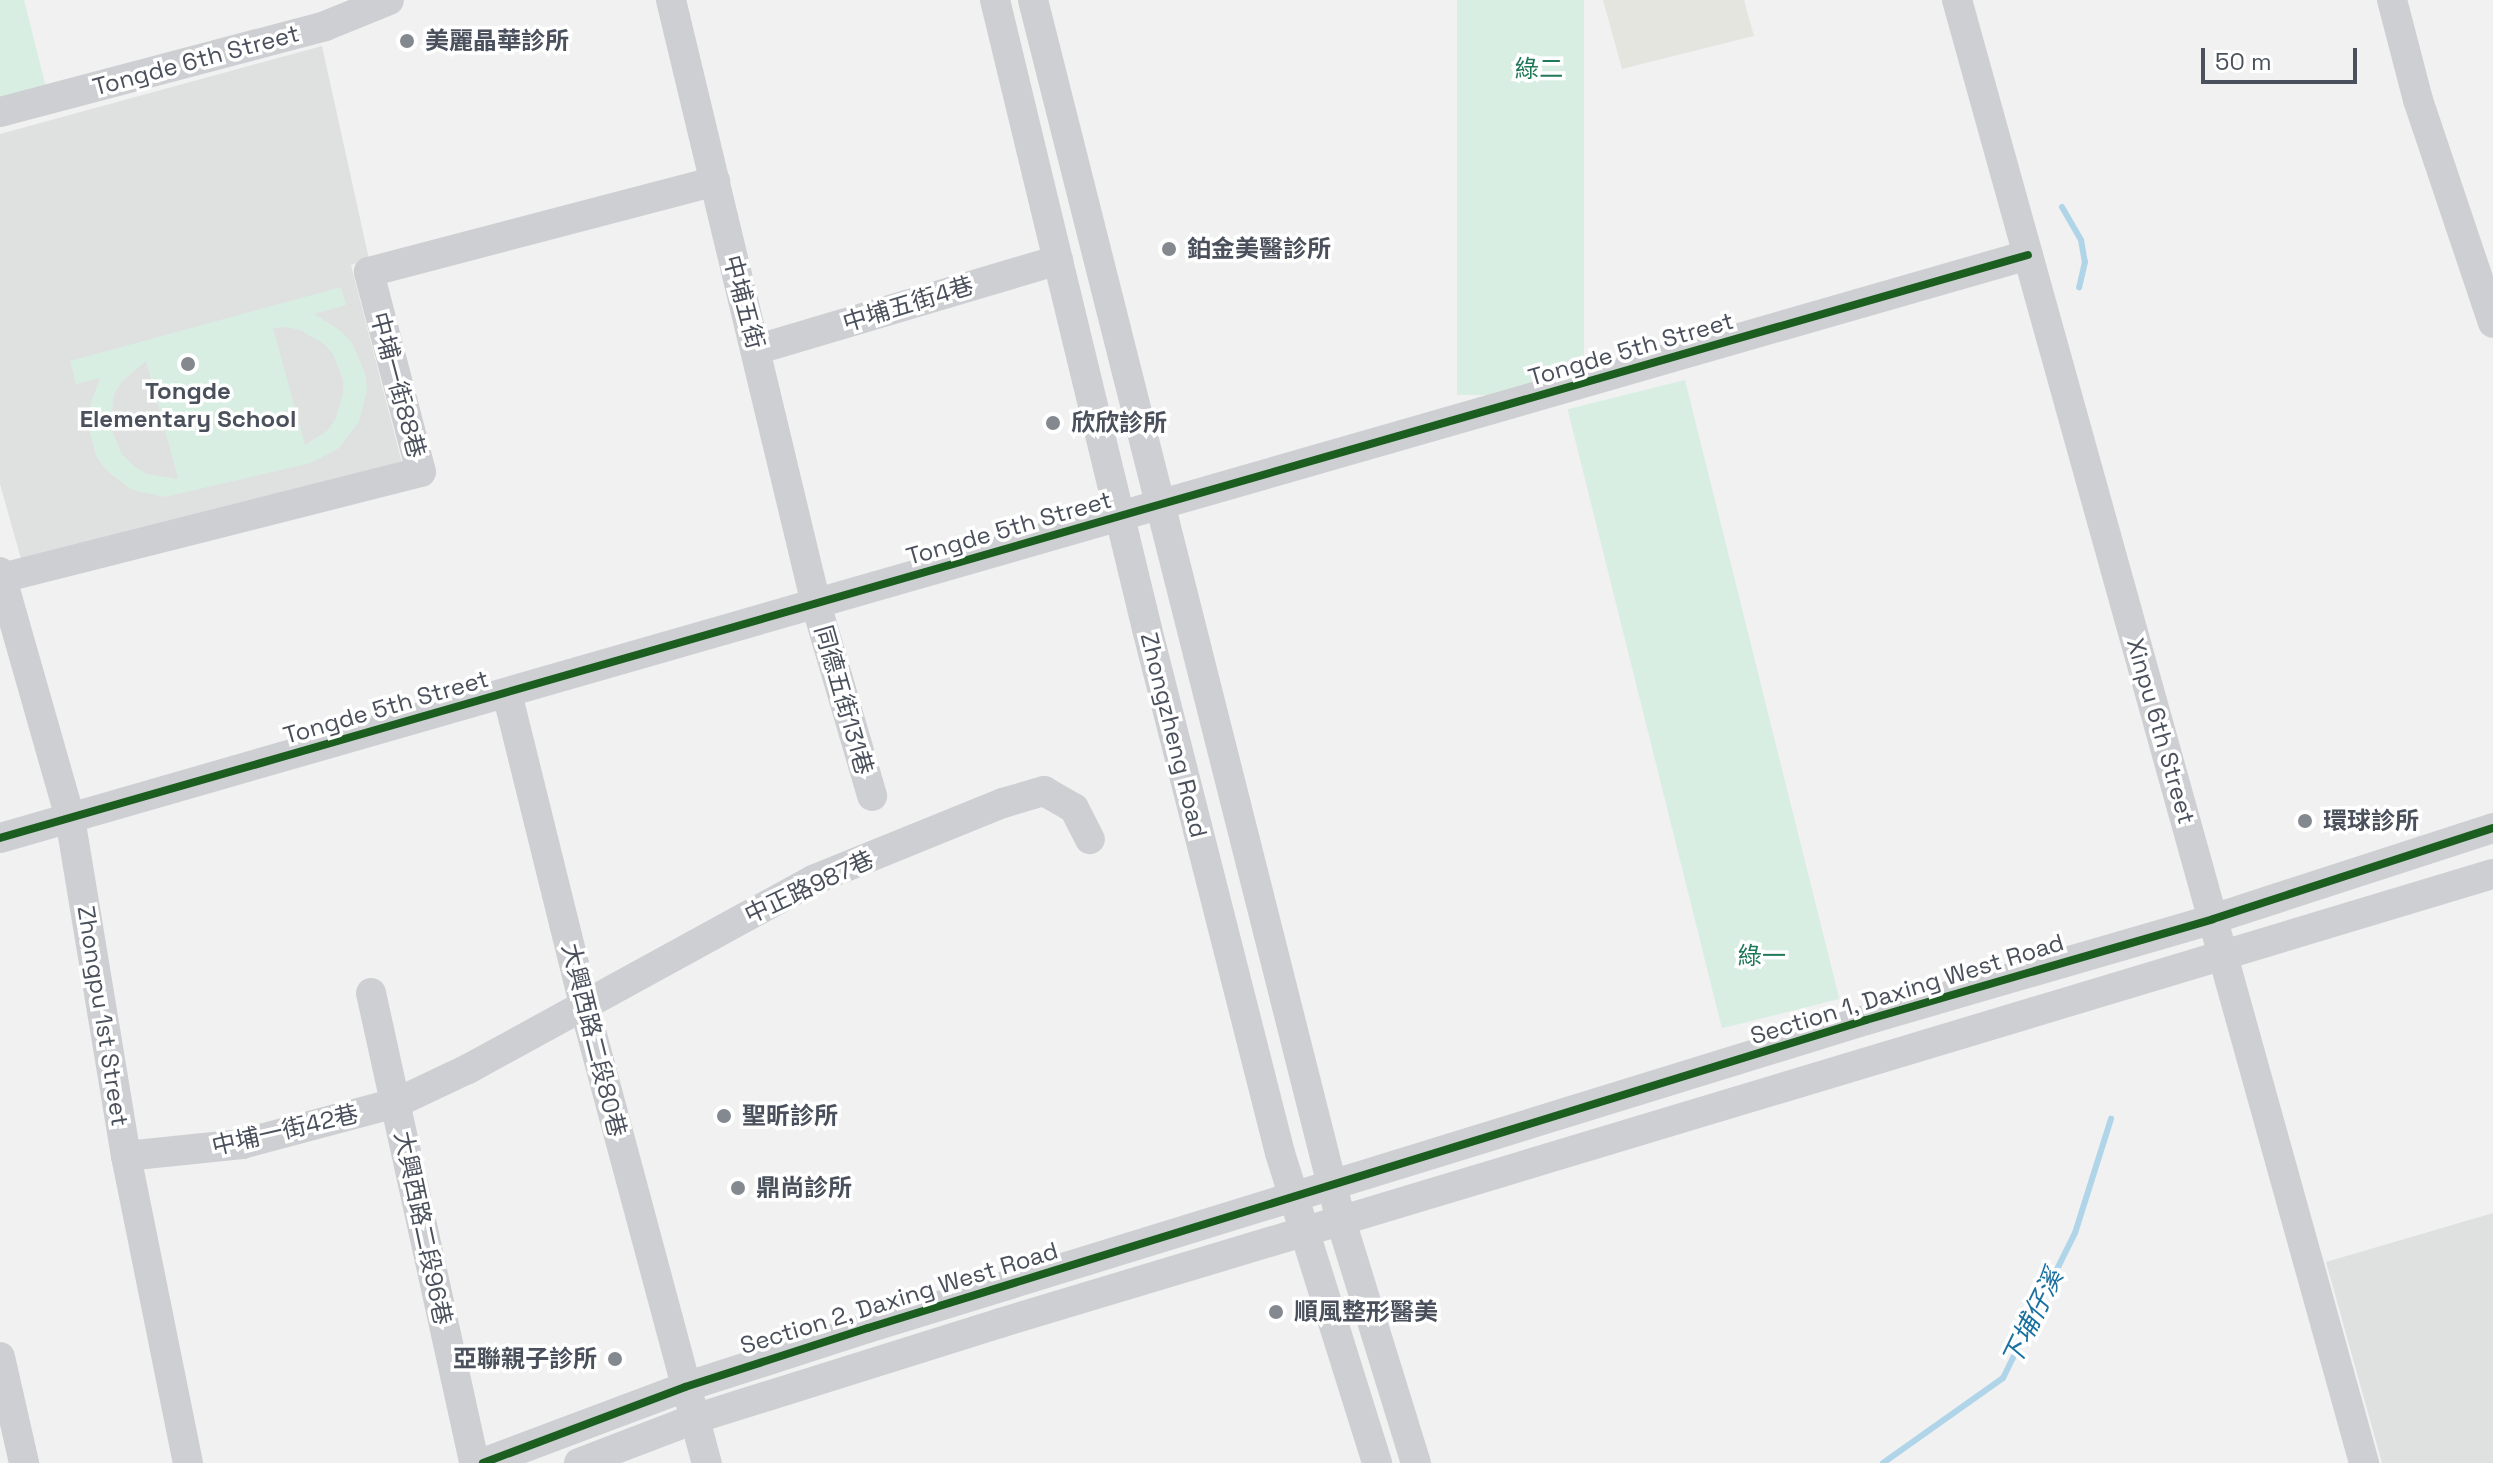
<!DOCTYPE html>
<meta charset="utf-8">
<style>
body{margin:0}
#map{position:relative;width:2493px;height:1463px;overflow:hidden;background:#f1f1f1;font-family:"Space Grotesk","Noto Sans TC",sans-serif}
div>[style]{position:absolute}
.commercial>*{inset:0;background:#e5e5df}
.education>*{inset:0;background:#dfe0e0}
.green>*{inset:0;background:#d8eee3;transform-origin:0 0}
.stream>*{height:6px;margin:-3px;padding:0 3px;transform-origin:3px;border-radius:3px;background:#b0d5e9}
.minor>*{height:30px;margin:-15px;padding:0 15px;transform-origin:15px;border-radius:15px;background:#cdcfd2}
.cycleway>*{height:8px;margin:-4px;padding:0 4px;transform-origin:4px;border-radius:4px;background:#1b5e20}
.dots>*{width:22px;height:22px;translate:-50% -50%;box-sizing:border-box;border:4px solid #fff;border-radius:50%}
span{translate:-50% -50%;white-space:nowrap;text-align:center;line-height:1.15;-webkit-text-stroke:7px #fff;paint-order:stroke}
.poi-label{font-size:24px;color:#4a515c;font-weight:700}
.left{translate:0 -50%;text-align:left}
.right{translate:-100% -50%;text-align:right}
.street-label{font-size:24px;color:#4a515c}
.park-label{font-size:24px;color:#1f7858}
.water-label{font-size:26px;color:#1971a0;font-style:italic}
.scale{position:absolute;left:2201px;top:48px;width:156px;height:36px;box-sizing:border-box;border:4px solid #4a515c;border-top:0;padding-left:10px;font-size:24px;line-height:28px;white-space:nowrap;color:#4a515c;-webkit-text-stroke:6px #fff;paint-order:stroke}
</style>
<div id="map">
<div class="commercial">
<i style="clip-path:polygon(1603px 0,1744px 0,1754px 36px,1622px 69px)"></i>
</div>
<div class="education">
<i style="clip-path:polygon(322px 46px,369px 259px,351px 265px,402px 463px,21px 559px,0 484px,0 134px)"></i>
<i style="clip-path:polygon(2493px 1213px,2493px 1463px,2382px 1463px,2326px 1262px)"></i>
</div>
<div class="green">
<i style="clip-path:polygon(0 0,24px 0,46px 87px,0 99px)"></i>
<i style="left:1457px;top:0;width:127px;height:395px"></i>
<i style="clip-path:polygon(evenodd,341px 287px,346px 305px,314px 314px,341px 331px,352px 343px,365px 373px,367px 390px,359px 422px,339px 448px,311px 463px,165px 497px,132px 490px,106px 470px,96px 456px,88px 424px,89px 408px,100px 378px,76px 384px,70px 361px,341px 287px,287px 327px,300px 330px,324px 344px,333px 354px,343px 380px,343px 394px,335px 420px,327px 431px,305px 445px,273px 328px,287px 327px,341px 287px,146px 361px,178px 478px,177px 479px,147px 474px,134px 466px,122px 454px,110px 426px,114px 395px,122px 381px,146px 361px)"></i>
<i style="left:1685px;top:380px;width:638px;height:121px;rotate:76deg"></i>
</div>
<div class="stream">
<i style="left:2062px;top:207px;width:38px;rotate:60deg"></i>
<i style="left:2081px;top:240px;width:22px;rotate:80deg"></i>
<i style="left:2085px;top:262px;width:26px;rotate:103deg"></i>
<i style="left:1883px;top:1463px;width:147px;rotate:-35.3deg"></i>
<i style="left:2003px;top:1378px;width:162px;rotate:-63.6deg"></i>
<i style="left:2075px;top:1233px;width:120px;rotate:-72.5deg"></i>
</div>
<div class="minor">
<i style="left:671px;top:0;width:621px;rotate:76.5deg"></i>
<i style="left:816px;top:604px;width:200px;rotate:73.7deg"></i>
<i style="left:995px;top:0;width:647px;rotate:76.41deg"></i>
<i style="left:1147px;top:629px;width:541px;rotate:75.76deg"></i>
<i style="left:1280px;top:1153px;width:325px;rotate:72.6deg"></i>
<i style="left:1033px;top:0;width:1259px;rotate:75.84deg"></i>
<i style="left:1341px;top:1221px;width:253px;rotate:72.8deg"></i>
<i style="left:1957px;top:0;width:1519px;rotate:74.45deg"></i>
<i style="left:2392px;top:0;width:103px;rotate:75.4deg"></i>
<i style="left:2418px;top:100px;width:235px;rotate:71.4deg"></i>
<i style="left:0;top:112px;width:336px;rotate:-14.8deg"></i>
<i style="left:325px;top:26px;width:69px;rotate:-22.1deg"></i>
<i style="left:758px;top:349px;width:313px;rotate:-16.5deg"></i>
<i style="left:0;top:572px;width:256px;rotate:74.1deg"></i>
<i style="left:70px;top:818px;width:343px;rotate:80.6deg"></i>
<i style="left:126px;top:1156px;width:313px;rotate:78.6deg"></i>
<i style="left:2px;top:578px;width:432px;rotate:-14.2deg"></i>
<i style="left:421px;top:472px;width:207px;rotate:-104.6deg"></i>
<i style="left:369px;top:272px;width:358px;rotate:-14.7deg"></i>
<i style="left:507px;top:693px;width:337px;rotate:76.1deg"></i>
<i style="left:588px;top:1020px;width:459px;rotate:75deg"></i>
<i style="left:0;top:838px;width:2110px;rotate:-16.04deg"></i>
<i style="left:371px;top:993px;width:481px;rotate:77.6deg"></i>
<i style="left:126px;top:1156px;width:117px;rotate:-5.9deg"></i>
<i style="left:242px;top:1144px;width:159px;rotate:-14.9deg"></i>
<i style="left:396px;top:1103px;width:80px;rotate:-25.3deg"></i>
<i style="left:468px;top:1069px;width:393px;rotate:-28.7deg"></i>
<i style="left:813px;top:880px;width:205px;rotate:-22.1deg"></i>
<i style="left:1003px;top:803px;width:43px;rotate:-16.3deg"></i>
<i style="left:1044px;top:791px;width:34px;rotate:30deg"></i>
<i style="left:1074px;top:808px;width:35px;rotate:63deg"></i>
<i style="left:0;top:1357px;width:109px;rotate:77.2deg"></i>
<i style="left:483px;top:1463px;width:216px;rotate:-20.6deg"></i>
<i style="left:685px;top:1387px;width:192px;rotate:-17.9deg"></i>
<i style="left:868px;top:1328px;width:1044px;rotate:-17.15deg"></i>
<i style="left:1866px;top:1020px;width:361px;rotate:-16.2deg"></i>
<i style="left:2213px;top:919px;width:294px;rotate:-18deg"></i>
<i style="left:579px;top:1463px;width:123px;rotate:-20.9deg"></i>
<i style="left:694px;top:1419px;width:321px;rotate:-17.4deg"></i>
<i style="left:1000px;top:1323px;width:1559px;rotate:-16.74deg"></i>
</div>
<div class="cycleway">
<i style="left:0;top:838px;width:2110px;rotate:-16.04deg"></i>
<i style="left:483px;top:1463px;width:216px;rotate:-20.6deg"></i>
<i style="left:685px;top:1387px;width:192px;rotate:-17.9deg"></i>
<i style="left:868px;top:1328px;width:1044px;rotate:-17.15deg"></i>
<i style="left:1866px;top:1020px;width:361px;rotate:-16.2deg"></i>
<i style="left:2213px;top:919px;width:294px;rotate:-18deg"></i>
</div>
<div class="dots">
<i style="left:407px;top:41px;background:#848990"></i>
<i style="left:1169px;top:249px;background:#848990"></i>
<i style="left:188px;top:364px;background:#848990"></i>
<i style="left:1053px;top:423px;background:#848990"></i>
<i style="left:2305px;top:821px;background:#848990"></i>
<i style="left:724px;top:1116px;background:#848990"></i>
<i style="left:738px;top:1188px;background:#848990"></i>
<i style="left:1276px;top:1312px;background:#848990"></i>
<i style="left:615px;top:1359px;background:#848990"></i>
</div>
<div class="poi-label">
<span class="left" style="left:425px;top:41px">美麗晶華診所</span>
<span class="left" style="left:1187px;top:249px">鉑金美醫診所</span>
<span style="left:188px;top:405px">Tongde<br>Elementary School</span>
<span class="left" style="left:1071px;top:423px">欣欣診所</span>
<span class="left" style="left:2323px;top:821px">環球診所</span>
<span class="left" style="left:742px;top:1116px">聖昕診所</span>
<span class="left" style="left:756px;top:1188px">鼎尚診所</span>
<span class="left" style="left:1294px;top:1312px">順風整形醫美</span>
<span class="right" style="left:597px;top:1359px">亞聯親子診所</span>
</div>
<div class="street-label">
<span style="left:196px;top:60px;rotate:-15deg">Tongde 6th Street</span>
<span style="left:744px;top:302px;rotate:75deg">中埔五街</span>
<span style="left:908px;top:304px;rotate:-17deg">中埔五街4巷</span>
<span style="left:1631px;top:349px;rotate:-16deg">Tongde 5th Street</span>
<span style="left:398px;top:385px;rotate:75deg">中埔一街88巷</span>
<span style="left:1009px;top:528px;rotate:-16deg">Tongde 5th Street</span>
<span style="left:844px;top:700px;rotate:74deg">同德五街131巷</span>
<span style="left:386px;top:707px;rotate:-16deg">Tongde 5th Street</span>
<span style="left:2161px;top:731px;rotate:74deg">Xinpu 6th Street</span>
<span style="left:1174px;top:735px;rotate:76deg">Zhongzheng Road</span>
<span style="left:809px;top:887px;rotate:-25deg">中正路987巷</span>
<span style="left:1907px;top:989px;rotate:-17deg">Section 1, Daxing West Road</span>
<span style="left:103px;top:1016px;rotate:81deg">Zhongpu 1st Street</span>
<span style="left:594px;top:1040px;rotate:76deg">大興西路二段80巷</span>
<span style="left:285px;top:1130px;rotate:-13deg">中埔一街42巷</span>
<span style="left:423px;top:1228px;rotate:78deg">大興西路二段96巷</span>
<span style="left:899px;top:1298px;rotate:-17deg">Section 2, Daxing West Road</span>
</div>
<div class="park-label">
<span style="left:1539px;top:69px">綠二</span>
<span style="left:1762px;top:956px">綠一</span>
</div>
<div class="water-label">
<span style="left:2033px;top:1318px;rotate:-64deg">下埔仔溪</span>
</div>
<div class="scale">50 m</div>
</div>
